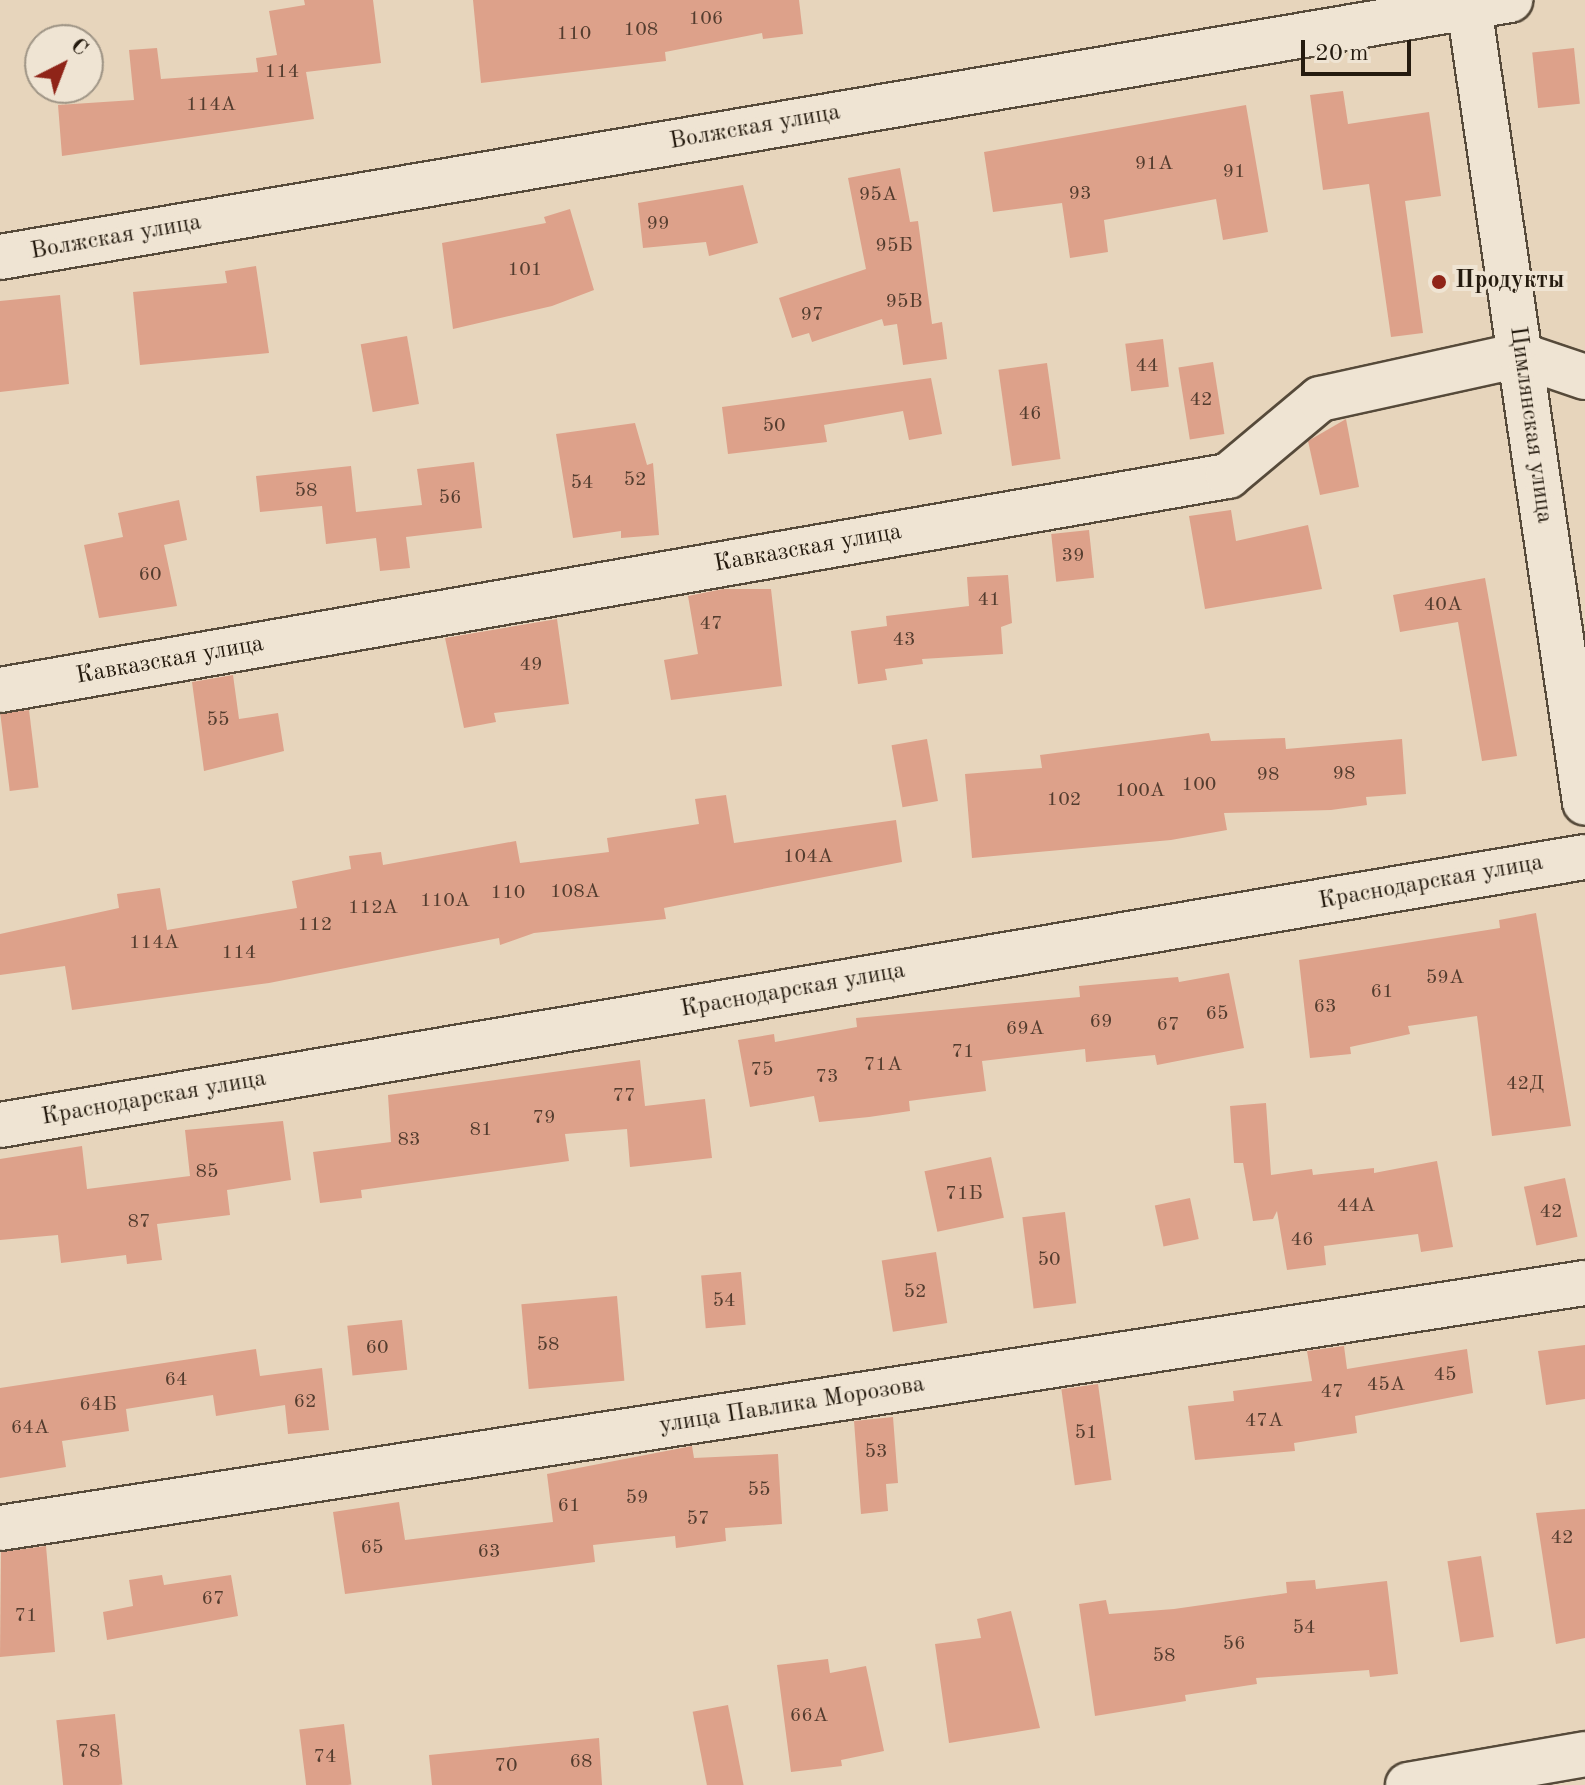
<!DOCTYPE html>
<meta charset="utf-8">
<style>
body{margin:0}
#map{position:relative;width:1585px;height:1785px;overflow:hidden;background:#e7d5bc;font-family:"Old Standard TT",serif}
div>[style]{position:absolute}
.building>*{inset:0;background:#dda18a;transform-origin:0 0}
.roads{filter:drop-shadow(2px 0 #564a3a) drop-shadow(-2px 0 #564a3a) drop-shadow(0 2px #564a3a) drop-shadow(0 -2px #564a3a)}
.minor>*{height:44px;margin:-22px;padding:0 22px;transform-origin:22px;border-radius:22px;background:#efe4d3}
.dots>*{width:22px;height:22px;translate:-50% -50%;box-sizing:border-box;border:4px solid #efe4d3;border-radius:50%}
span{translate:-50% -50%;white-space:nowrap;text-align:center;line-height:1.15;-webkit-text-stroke:8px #efe4d3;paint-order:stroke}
.number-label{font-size:20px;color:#533c2e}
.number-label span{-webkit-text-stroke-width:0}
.street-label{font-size:24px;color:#251b0f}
.poi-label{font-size:24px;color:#251b0f;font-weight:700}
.left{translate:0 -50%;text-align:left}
.north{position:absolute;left:24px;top:24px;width:80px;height:80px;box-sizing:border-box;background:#efe4d3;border:2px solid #9e9485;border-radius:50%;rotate:42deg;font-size:22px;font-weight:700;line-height:32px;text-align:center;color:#251b0f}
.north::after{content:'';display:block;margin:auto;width:28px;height:36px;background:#8f2418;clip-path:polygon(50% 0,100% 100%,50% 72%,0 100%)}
.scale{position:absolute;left:1301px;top:40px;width:110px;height:36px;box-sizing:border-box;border:4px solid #251b0f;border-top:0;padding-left:10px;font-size:24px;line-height:28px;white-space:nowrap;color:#251b0f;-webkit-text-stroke:6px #efe4d3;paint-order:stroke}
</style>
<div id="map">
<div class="building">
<i style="clip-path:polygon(304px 0,373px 0,381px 63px,306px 72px,314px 119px,62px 156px,58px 105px,134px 100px,129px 50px,157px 48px,161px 79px,258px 72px,256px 58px,277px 55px,269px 11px,305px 5px)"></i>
<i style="clip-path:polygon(473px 0,799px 0,803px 34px,763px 39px,762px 33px,665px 52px,666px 61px,481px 83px)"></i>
<i style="left:1574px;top:48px;width:56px;height:42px;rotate:84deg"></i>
<i style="clip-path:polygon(1343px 91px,1348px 124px,1429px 112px,1441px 196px,1405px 201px,1423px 333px,1391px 337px,1369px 184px,1323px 190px,1310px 95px)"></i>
<i style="clip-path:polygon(1246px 105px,1268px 232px,1223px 240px,1216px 199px,1104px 220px,1108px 252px,1070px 258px,1062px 203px,993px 212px,984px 152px)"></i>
<i style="clip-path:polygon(900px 168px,910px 222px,918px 221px,932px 324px,942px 322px,947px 359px,903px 365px,897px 324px,884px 326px,882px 319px,812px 342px,809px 333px,792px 338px,779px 298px,866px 269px,848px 178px)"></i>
<i style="clip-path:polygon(743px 185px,758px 243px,709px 256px,706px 242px,643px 248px,638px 203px)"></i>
<i style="clip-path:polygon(570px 209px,594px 290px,552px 306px,453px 329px,442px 243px,546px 223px,544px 217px)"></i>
<i style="clip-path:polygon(256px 266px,269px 353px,140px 365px,133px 292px,227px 283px,225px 271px)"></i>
<i style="clip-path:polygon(60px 295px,69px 384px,0 392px,0 301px)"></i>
<i style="left:407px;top:336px;width:69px;height:47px;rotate:80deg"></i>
<i style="left:1163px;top:339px;width:48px;height:38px;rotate:83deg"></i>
<i style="left:1213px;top:362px;width:73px;height:35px;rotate:81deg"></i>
<i style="left:1047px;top:363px;width:97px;height:49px;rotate:82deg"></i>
<i style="clip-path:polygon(931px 378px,942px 434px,909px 440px,903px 411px,824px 425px,827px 442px,728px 454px,722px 407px)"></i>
<i style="clip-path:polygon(1346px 419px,1359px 487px,1320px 495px,1308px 441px)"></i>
<i style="clip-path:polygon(635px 423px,647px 465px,653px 463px,659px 535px,621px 538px,621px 531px,573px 538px,556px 434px)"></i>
<i style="clip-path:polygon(474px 462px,482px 528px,406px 537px,410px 568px,380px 571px,376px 538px,326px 544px,322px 506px,260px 512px,256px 476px,351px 466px,356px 512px,422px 505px,417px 469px)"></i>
<i style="clip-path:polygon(179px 500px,187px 540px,164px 545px,177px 606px,99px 618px,84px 545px,123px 537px,118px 513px)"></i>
<i style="clip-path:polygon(1231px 510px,1236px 541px,1308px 525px,1322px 589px,1205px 609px,1189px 516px)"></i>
<i style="left:1089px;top:530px;width:48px;height:38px;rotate:84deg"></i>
<i style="clip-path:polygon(1008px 575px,1012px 623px,1001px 627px,1003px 654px,922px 659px,923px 664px,885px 669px,887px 680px,858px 684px,851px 631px,887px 626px,886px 616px,969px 606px,967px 577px)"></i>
<i style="clip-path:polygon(1485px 578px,1517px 756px,1482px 761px,1458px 622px,1400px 632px,1393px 595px)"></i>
<i style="clip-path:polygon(723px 589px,771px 589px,782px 686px,671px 700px,664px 660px,698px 654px,688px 596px)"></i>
<i style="clip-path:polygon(557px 619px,569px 704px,494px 713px,496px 722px,464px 728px,445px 638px)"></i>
<i style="clip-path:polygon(233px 675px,239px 719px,278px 713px,284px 751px,204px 771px,192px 682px)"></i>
<i style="left:29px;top:710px;width:78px;height:29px;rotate:83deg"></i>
<i style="clip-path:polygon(1209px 733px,1211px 741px,1285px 738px,1286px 749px,1402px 739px,1406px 794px,1366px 797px,1367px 805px,1331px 810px,1224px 813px,1227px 830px,1171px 840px,972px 858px,965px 774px,1042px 768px,1040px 755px)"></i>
<i style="left:927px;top:739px;width:63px;height:36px;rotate:80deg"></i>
<i style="clip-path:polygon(726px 795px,734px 843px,896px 820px,902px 862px,664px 908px,666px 919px,534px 933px,500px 945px,499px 938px,269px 983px,72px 1010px,65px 966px,0 975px,0 934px,119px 908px,117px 894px,160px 888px,167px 930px,297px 908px,292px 881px,351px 869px,349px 856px,381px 852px,383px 865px,516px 841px,520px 863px,609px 852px,607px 838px,699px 824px,695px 799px)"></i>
<i style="clip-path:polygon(1536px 913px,1571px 1126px,1492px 1136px,1477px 1016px,1408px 1026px,1410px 1034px,1350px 1047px,1351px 1054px,1310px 1058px,1299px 960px,1500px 928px,1499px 920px)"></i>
<i style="clip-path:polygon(1229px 973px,1244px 1048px,1157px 1065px,1155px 1055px,1086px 1062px,1085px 1049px,982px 1061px,986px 1091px,909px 1101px,910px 1111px,869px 1117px,819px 1122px,814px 1096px,750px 1107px,738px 1040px,774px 1034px,775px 1042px,857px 1027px,856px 1018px,1080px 997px,1079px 986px,1178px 977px,1179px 982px)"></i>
<i style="clip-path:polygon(640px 1060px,645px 1106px,705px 1099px,712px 1158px,630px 1167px,627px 1129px,565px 1134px,569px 1161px,361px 1190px,362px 1198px,320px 1203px,313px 1152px,391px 1142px,388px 1095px)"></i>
<i style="clip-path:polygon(1266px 1103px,1271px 1175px,1312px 1169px,1313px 1175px,1374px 1168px,1374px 1173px,1437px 1161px,1453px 1247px,1421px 1252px,1418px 1234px,1324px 1246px,1326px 1265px,1287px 1270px,1277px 1211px,1273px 1219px,1253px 1221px,1243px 1163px,1234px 1163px,1230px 1106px)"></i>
<i style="clip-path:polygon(283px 1121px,291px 1180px,227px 1190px,230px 1215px,157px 1224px,162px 1260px,127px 1264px,126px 1255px,61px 1263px,58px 1235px,0 1240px,0 1159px,82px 1146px,87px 1189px,190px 1176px,185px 1130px)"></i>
<i style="left:991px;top:1157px;width:62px;height:68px;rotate:78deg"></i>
<i style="left:1565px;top:1178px;width:60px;height:42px;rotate:78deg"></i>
<i style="left:1190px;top:1198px;width:42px;height:36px;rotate:78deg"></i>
<i style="left:1065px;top:1212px;width:92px;height:43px;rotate:83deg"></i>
<i style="left:936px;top:1252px;width:72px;height:55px;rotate:81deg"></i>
<i style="left:741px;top:1272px;width:53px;height:40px;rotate:85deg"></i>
<i style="left:617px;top:1296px;width:85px;height:96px;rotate:85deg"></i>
<i style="left:402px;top:1320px;width:50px;height:55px;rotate:84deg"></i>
<i style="clip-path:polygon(1585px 1345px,1585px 1399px,1546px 1405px,1538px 1351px)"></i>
<i style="clip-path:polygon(1344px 1346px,1347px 1369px,1467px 1349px,1473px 1393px,1355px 1416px,1357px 1433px,1294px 1443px,1295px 1451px,1195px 1460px,1188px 1406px,1234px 1401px,1233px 1391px,1312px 1381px,1307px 1351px)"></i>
<i style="clip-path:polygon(256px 1349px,260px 1376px,322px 1368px,329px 1430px,288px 1434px,285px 1405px,216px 1416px,213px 1395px,126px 1409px,129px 1431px,62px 1441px,66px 1467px,0 1478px,0 1388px)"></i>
<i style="left:1098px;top:1384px;width:97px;height:37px;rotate:82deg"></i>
<i style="clip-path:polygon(893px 1417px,898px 1483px,886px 1484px,888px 1511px,861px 1514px,854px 1421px)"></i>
<i style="clip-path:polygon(692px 1446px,694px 1458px,778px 1454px,782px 1524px,725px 1528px,726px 1541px,676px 1548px,675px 1536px,593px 1545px,595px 1562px,345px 1594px,333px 1512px,399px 1502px,405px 1540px,553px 1522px,547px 1474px)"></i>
<i style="clip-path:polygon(1585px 1509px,1585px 1638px,1556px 1644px,1536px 1513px)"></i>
<i style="clip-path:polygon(46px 1546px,55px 1652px,0 1657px,1px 1552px)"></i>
<i style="left:1481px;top:1556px;width:82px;height:34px;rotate:81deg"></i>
<i style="clip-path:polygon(162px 1575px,164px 1585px,231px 1575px,238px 1616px,107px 1640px,103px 1612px,133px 1606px,129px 1580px)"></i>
<i style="clip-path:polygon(1315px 1580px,1316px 1589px,1387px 1581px,1398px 1674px,1370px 1677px,1369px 1670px,1256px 1678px,1257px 1684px,1185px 1695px,1186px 1701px,1095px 1716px,1079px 1604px,1106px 1600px,1109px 1614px,1174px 1609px,1287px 1593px,1286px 1582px)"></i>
<i style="clip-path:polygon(1011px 1611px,1040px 1728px,949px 1743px,935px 1644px,981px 1638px,977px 1619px)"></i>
<i style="clip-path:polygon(828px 1659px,830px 1673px,866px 1666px,884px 1751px,841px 1760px,842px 1766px,791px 1772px,777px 1665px)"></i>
<i style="left:728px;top:1705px;width:82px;height:36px;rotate:79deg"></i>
<i style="left:115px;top:1714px;width:71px;height:59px;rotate:84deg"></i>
<i style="left:344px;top:1724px;width:61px;height:45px;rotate:83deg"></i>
<i style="clip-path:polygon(599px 1738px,602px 1785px,432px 1785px,429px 1755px)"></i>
</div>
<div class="roads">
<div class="minor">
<i style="left:1468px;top:0;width:811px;rotate:81.71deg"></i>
<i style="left:0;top:257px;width:1532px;rotate:-9.66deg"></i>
<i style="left:0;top:690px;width:1247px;rotate:-9.89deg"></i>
<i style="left:1228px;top:476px;width:120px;rotate:-39.9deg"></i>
<i style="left:1320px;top:399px;width:205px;rotate:-12.4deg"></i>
<i style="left:1520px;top:355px;width:69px;rotate:18.7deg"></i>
<i style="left:0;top:1125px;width:1607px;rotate:-9.6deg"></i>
<i style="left:0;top:1528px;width:1604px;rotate:-8.79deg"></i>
<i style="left:1408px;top:1785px;width:180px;rotate:-9.9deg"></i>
</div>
</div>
<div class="dots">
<i style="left:1439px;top:282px;background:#8f2418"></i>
</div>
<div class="number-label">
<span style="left:706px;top:19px">106</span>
<span style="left:641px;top:30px">108</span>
<span style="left:574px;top:34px">110</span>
<span style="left:282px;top:72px">114</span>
<span style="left:211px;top:105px">114А</span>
<span style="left:1154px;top:164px">91А</span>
<span style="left:1234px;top:172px">91</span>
<span style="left:1080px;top:194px">93</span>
<span style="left:878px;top:195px">95А</span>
<span style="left:658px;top:224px">99</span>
<span style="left:894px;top:246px">95Б</span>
<span style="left:525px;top:270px">101</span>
<span style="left:904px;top:302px">95В</span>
<span style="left:812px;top:315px">97</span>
<span style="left:1147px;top:366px">44</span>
<span style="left:1201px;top:400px">42</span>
<span style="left:1030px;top:414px">46</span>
<span style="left:774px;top:426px">50</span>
<span style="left:635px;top:480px">52</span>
<span style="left:582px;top:483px">54</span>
<span style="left:306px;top:491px">58</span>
<span style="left:450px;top:498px">56</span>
<span style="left:1073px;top:556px">39</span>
<span style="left:150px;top:575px">60</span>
<span style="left:989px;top:600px">41</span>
<span style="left:1443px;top:605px">40А</span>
<span style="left:711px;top:624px">47</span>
<span style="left:904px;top:640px">43</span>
<span style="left:531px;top:665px">49</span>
<span style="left:218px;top:720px">55</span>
<span style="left:1344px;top:774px">98</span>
<span style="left:1268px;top:775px">98</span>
<span style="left:1199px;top:785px">100</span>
<span style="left:1140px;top:791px">100А</span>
<span style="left:1064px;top:800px">102</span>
<span style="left:808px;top:857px">104А</span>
<span style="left:575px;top:892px">108А</span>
<span style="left:508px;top:893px">110</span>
<span style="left:445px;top:901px">110А</span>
<span style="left:373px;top:908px">112А</span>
<span style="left:315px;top:925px">112</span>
<span style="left:154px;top:943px">114А</span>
<span style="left:239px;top:953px">114</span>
<span style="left:1445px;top:978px">59А</span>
<span style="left:1382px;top:992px">61</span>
<span style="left:1325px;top:1007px">63</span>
<span style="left:1217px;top:1014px">65</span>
<span style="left:1101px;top:1022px">69</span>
<span style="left:1168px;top:1025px">67</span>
<span style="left:1025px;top:1029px">69А</span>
<span style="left:963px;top:1052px">71</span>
<span style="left:883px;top:1065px">71А</span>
<span style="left:762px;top:1070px">75</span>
<span style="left:827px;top:1077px">73</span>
<span style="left:1525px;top:1084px">42Д</span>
<span style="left:624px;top:1096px">77</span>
<span style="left:544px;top:1118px">79</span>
<span style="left:481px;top:1130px">81</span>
<span style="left:409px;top:1140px">83</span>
<span style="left:207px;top:1172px">85</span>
<span style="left:964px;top:1194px">71Б</span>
<span style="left:1356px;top:1206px">44А</span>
<span style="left:1551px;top:1212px">42</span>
<span style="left:139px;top:1222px">87</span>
<span style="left:1302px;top:1240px">46</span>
<span style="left:1049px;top:1260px">50</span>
<span style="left:915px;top:1292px">52</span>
<span style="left:724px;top:1301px">54</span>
<span style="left:548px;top:1345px">58</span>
<span style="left:377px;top:1348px">60</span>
<span style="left:1445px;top:1375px">45</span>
<span style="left:176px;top:1380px">64</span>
<span style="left:1386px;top:1385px">45А</span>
<span style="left:1332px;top:1392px">47</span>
<span style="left:305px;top:1402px">62</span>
<span style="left:98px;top:1405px">64Б</span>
<span style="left:1264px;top:1421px">47А</span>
<span style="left:30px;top:1428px">64А</span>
<span style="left:1086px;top:1433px">51</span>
<span style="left:876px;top:1452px">53</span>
<span style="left:759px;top:1490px">55</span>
<span style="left:637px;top:1498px">59</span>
<span style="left:569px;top:1506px">61</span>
<span style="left:698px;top:1519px">57</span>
<span style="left:1562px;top:1538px">42</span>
<span style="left:372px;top:1548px">65</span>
<span style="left:489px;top:1552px">63</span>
<span style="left:213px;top:1599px">67</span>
<span style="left:26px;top:1616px">71</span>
<span style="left:1304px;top:1628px">54</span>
<span style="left:1234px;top:1644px">56</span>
<span style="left:1164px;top:1656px">58</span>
<span style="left:809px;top:1716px">66А</span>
<span style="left:89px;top:1752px">78</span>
<span style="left:325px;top:1757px">74</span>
<span style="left:581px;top:1762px">68</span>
<span style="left:506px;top:1766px">70</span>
</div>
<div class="street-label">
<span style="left:755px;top:128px;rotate:-10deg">Волжская улица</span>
<span style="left:116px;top:238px;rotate:-10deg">Волжская улица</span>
<span style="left:1530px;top:425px;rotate:82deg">Цимлянская улица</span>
<span style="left:808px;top:549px;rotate:-10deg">Кавказская улица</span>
<span style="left:170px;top:661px;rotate:-10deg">Кавказская улица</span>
<span style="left:1431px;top:883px;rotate:-10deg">Краснодарская улица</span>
<span style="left:793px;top:991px;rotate:-10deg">Краснодарская улица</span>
<span style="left:154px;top:1099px;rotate:-10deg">Краснодарская улица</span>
<span style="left:792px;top:1406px;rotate:-9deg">улица Павлика Морозова</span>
</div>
<div class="poi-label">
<span class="left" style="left:1455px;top:282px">Продукты</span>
</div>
<div class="north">С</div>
<div class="scale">20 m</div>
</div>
